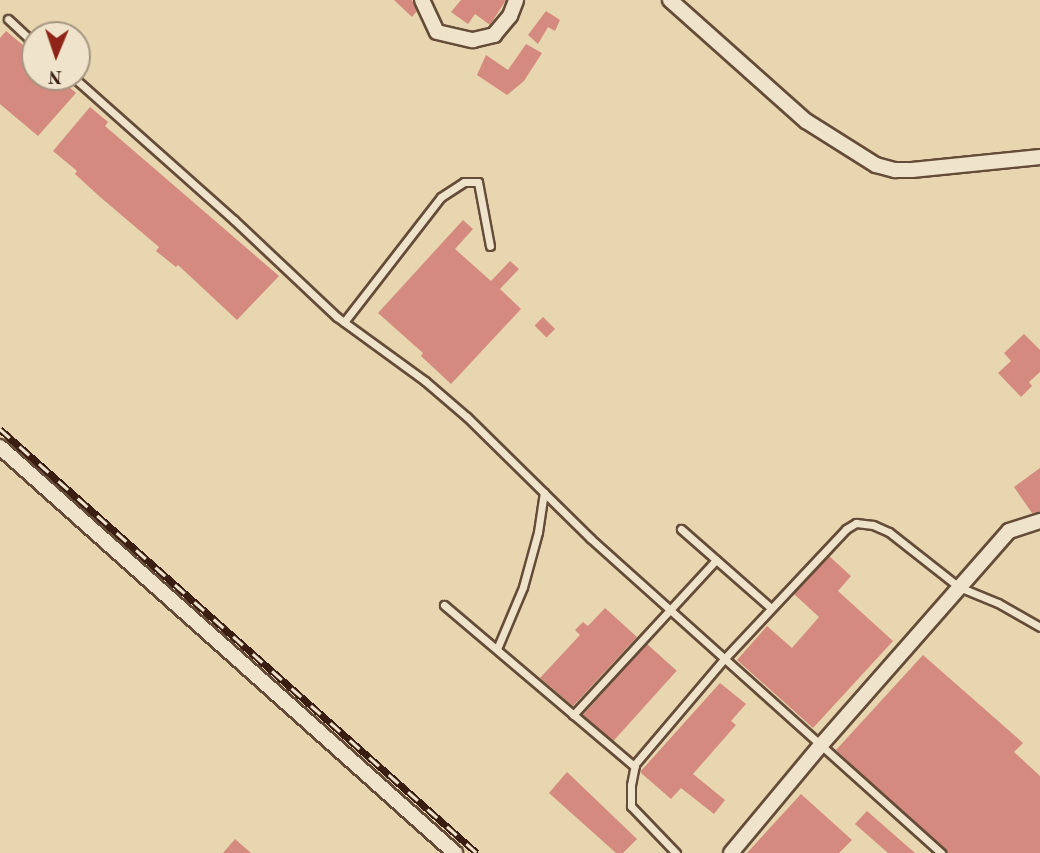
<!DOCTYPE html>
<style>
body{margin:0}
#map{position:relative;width:1040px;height:853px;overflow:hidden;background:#e7d6af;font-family:"Old Standard TT",serif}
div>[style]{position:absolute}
.building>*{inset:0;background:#d48a7e;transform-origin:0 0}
.roads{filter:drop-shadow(2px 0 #644c38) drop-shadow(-2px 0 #644c38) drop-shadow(0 2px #644c38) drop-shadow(0 -2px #644c38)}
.service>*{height:7px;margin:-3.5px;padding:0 3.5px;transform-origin:3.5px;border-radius:3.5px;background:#efe4cb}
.minor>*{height:14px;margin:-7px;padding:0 7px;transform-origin:7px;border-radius:7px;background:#efe4cb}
.rail>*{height:7px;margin-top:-3.5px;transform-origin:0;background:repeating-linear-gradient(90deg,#efe4cb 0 13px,#391e11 0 26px);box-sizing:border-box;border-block:2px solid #391e11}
span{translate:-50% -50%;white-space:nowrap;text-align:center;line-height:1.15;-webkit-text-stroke:6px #efe4cb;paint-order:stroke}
.north{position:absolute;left:21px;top:21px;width:70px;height:70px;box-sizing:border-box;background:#efe4cb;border:2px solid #a69581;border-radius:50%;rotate:182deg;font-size:19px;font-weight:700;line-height:28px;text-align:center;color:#391e11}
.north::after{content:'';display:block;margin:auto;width:24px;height:32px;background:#8f2418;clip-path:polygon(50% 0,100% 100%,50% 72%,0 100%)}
</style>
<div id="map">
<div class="building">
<i style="clip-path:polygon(394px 0,412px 0,417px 11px,412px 17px)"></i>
<i style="clip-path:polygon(461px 0,506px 0,490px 25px,475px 14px,468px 24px,451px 12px)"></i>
<i style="clip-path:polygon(546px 11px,560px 20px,555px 31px,548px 27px,538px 44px,528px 35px)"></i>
<i style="clip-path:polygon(6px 31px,35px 55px,35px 77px,58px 77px,76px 93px,38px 136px,0 104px,0 38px)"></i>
<i style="clip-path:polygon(526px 44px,542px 53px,524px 81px,507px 95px,477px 75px,486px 55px,508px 70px)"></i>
<i style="clip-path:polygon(90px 107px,108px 122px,105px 126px,279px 276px,237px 320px,178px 265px,176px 267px,156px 251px,159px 247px,99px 196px,75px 174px,77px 171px,53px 151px)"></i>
<i style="clip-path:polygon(463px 220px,473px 229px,455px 249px,491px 281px,510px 261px,519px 269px,500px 289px,521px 309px,451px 384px,421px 356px,423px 353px,378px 313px)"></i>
<i style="left:543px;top:317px;width:17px;height:12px;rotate:45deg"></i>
<i style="clip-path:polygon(1024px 334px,1040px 350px,1040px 372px,1029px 382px,1032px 386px,1021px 397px,998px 373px,1011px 361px,1004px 353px)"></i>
<i style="clip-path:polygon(1040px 468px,1040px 512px,1032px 513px,1014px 487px)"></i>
<i style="clip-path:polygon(829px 556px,851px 576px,838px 591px,893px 641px,813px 728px,737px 660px,767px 626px,792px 648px,819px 617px,794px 594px)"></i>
<i style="clip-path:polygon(605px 608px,637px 637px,573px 706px,540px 678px,580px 635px,575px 630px,583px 622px,588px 626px)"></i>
<i style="left:647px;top:644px;width:40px;height:96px;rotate:42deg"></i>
<i style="clip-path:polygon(923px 655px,1023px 743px,1014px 752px,1040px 776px,1040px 853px,947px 853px,836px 750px)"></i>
<i style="clip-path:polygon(720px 683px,746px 704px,731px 721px,736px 725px,693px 774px,725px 800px,714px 814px,681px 788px,671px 799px,640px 772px)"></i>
<i style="clip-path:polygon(567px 772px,637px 839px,623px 853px,616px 853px,549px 793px)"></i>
<i style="clip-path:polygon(801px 794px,852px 840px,839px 853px,747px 853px)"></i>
<i style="clip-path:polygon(867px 811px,915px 853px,888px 853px,855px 824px)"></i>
<i style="clip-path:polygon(235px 839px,251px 853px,223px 853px)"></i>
</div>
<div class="roads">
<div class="service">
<i style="left:8px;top:19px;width:37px;rotate:43deg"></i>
<i style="left:73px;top:77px;width:215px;rotate:41.6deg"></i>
<i style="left:234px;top:220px;width:141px;rotate:43.3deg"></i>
<i style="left:337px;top:317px;width:109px;rotate:36deg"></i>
<i style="left:425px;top:381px;width:55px;rotate:40.6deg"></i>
<i style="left:467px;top:417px;width:173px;rotate:44.5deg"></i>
<i style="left:590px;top:538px;width:472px;rotate:41.9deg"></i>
<i style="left:344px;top:322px;width:158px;rotate:-52.2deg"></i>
<i style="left:441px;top:197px;width:27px;rotate:-33deg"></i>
<i style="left:464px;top:182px;width:14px"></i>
<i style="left:478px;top:182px;width:65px;rotate:79.4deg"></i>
<i style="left:681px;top:529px;width:120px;rotate:41.3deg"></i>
<i style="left:444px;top:605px;width:250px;rotate:40.3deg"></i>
<i style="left:497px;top:649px;width:67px;rotate:-67.2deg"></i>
<i style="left:523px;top:587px;width:57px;rotate:-74.7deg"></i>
<i style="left:538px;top:532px;width:40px;rotate:-81.5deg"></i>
<i style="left:573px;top:715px;width:211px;rotate:-47.3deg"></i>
<i style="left:676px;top:853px;width:65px;rotate:-133.8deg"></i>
<i style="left:631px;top:806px;width:21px;rotate:-90deg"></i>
<i style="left:631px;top:785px;width:21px;rotate:-79deg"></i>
<i style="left:635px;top:764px;width:139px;rotate:-49.7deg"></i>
<i style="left:725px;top:658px;width:177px;rotate:-46.8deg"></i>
<i style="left:846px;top:529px;width:12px;rotate:-31deg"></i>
<i style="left:856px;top:523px;width:17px;rotate:7deg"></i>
<i style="left:873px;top:525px;width:17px;rotate:24deg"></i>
<i style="left:889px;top:532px;width:89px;rotate:38.2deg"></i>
<i style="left:959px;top:587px;width:42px;rotate:22.3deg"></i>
<i style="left:998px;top:603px;width:48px;rotate:29.7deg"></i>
</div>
<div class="minor">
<i style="left:422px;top:0;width:35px;rotate:65deg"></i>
<i style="left:437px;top:32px;width:37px;rotate:13deg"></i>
<i style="left:473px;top:40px;width:22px;rotate:-13deg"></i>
<i style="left:494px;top:35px;width:25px;rotate:-50deg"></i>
<i style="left:510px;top:16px;width:17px;rotate:-69deg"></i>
<i style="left:670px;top:0;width:182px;rotate:41.7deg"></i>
<i style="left:806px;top:121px;width:83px;rotate:32.2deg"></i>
<i style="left:876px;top:165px;width:20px;rotate:15deg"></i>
<i style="left:895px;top:170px;width:17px"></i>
<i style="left:912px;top:170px;width:129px;rotate:-5.8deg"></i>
<i style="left:0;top:447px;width:610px;rotate:41.74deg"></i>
<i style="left:731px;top:853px;width:141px;rotate:-50.2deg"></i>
<i style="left:821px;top:745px;width:285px;rotate:-48.7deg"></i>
<i style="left:1009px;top:531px;width:33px;rotate:-18deg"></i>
</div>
</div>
<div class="rail">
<i style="left:0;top:429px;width:638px;rotate:41.63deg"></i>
</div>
<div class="north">N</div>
</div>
